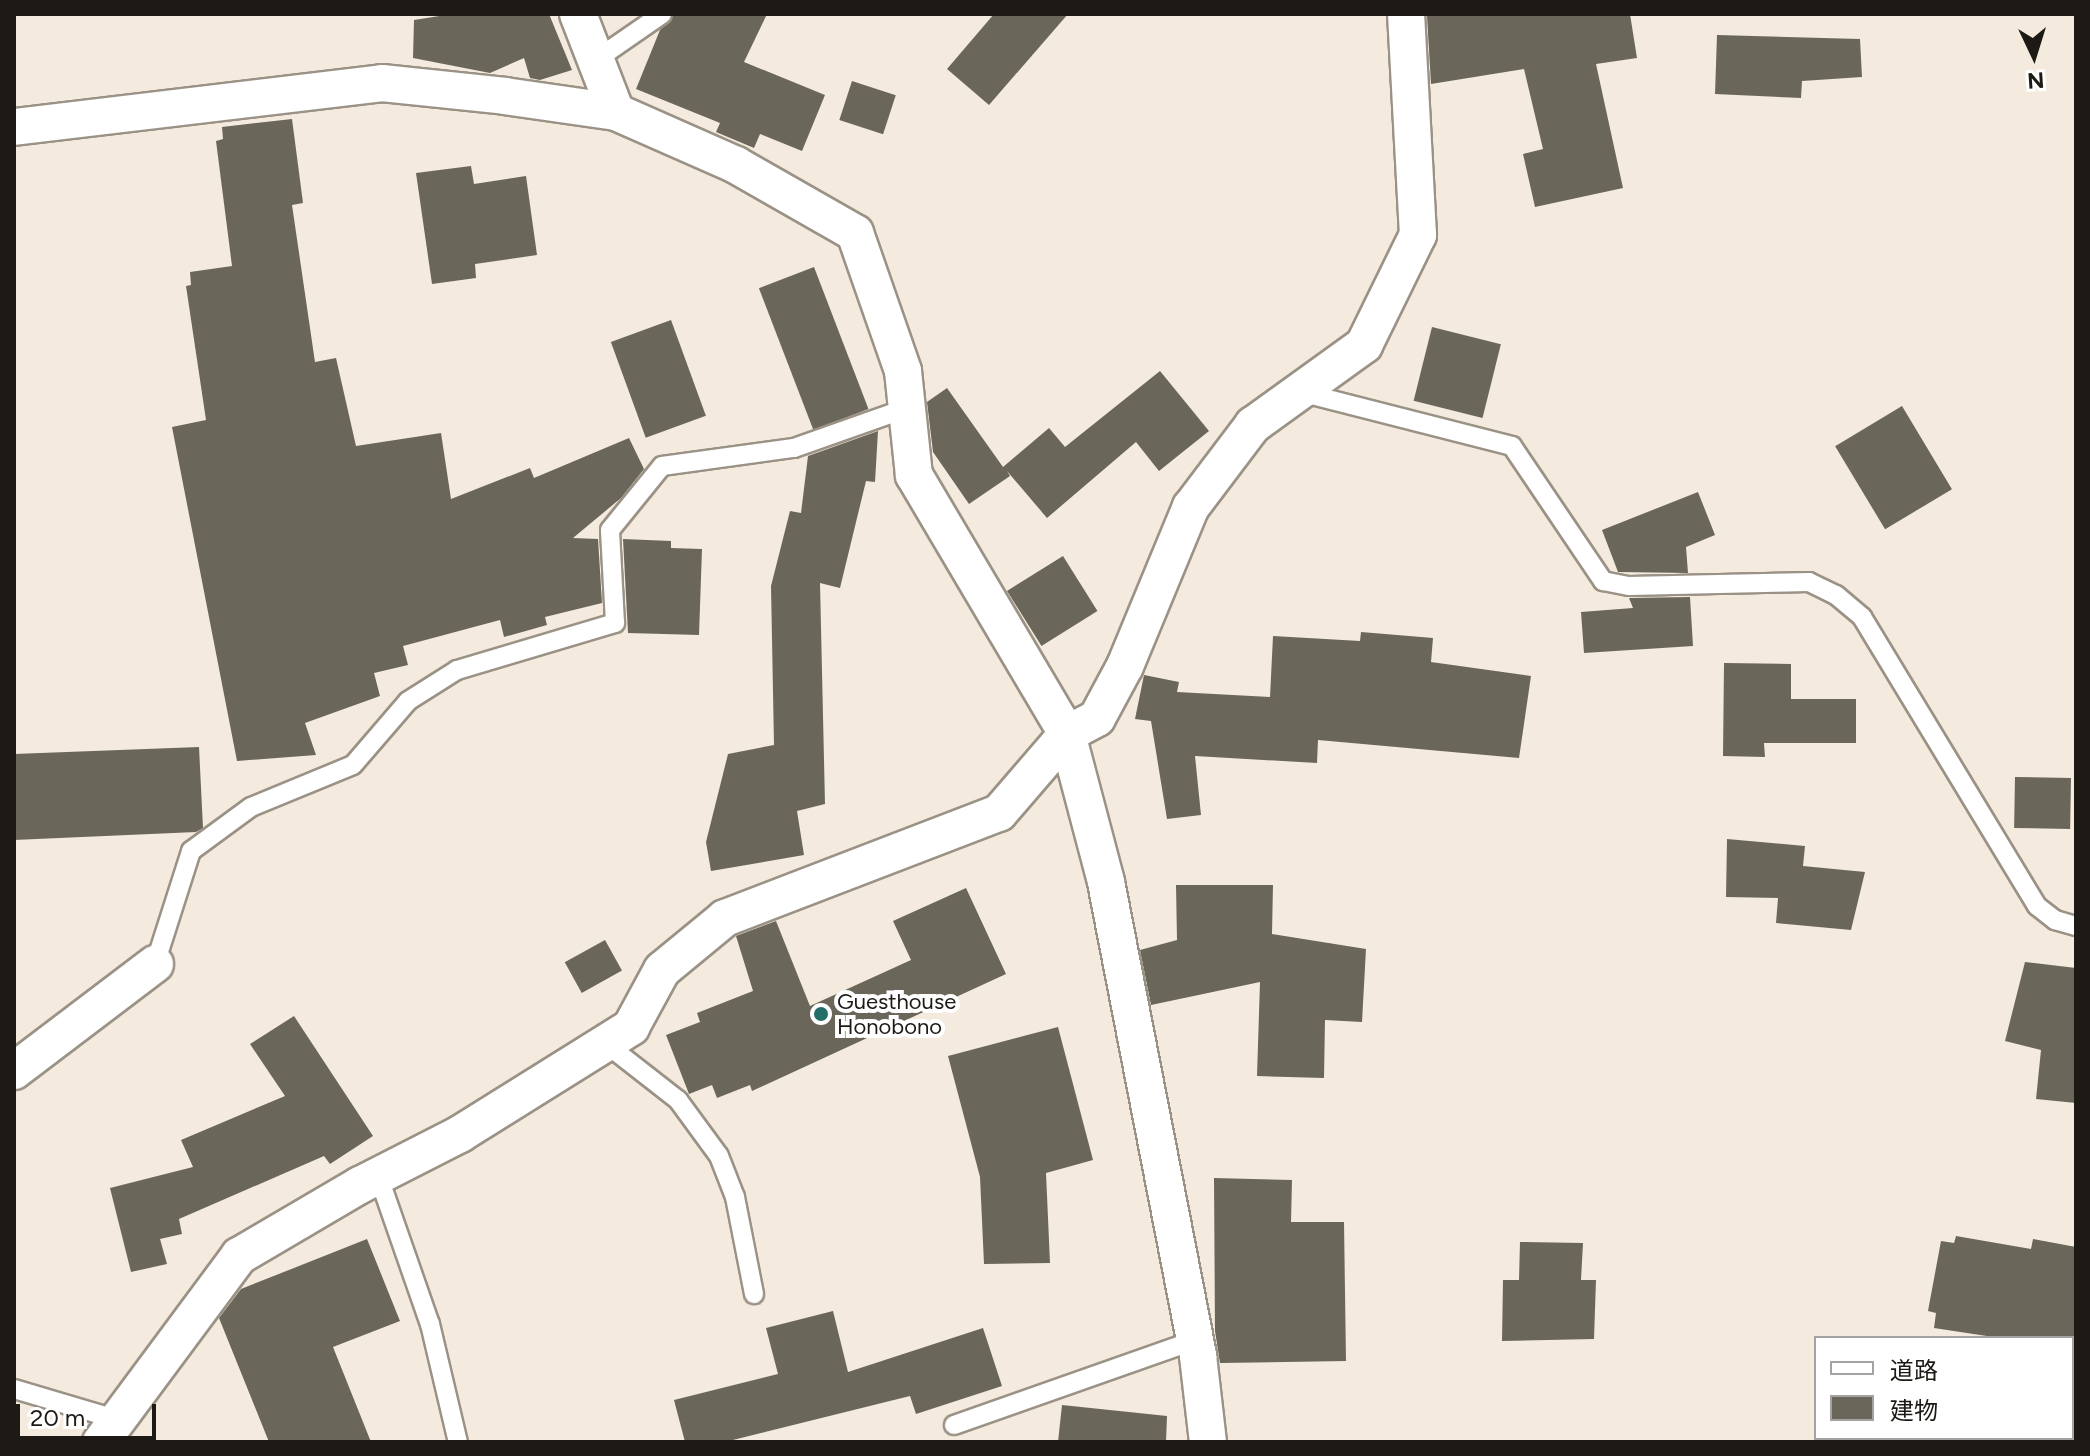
<!DOCTYPE html>
<meta charset="utf-8">
<style>
body{margin:0}
#map{position:relative;width:2090px;height:1456px;overflow:hidden;background:#f4eadd;font-family:Figtree,"Noto Sans JP",sans-serif}
div>[style]{position:absolute}
.building>*{inset:0;background:#6a675a;transform-origin:0 0}
.roads{filter:drop-shadow(2px 0 #9b9286) drop-shadow(-2px 0 #9b9286) drop-shadow(0 2px #9b9286) drop-shadow(0 -2px #9b9286)}
.service>*{height:18px;margin:-9px;padding:0 9px;transform-origin:9px;border-radius:9px;background:#fff}
.minor>*{height:36px;margin:-18px;padding:0 18px;transform-origin:18px;border-radius:18px;background:#fff}
.dots>*{width:22px;height:22px;translate:-50% -50%;box-sizing:border-box;border:4px solid #fff;border-radius:50%}
span{translate:-50% -50%;white-space:nowrap;text-align:center;line-height:1.15;-webkit-text-stroke:8px #fff;paint-order:stroke}
.poi-label{font-size:22px;color:#1d1a15}
.left{translate:0 -50%;text-align:left}
.frame{position:absolute;inset:0;border:16px solid #1d1a15;pointer-events:none}
.legend{position:absolute;left:1814px;top:1336px;width:260px;height:104px;box-sizing:border-box;background:#fff;border:2px solid #a5a3a1;margin:0;padding:10px 14px;list-style:none;font-size:24px;color:#1d1a15}
.legend li{display:flex;align-items:center;gap:16px;height:40px}
.legend b{width:40px;border:2px solid #a5a3a1}
.north{position:absolute;left:1994px;top:16px;width:80px;height:80px;-webkit-text-stroke:6px #fff;paint-order:stroke;rotate:176deg;font-size:22px;font-weight:700;line-height:32px;text-align:center;color:#1d1a15}
.north::after{content:'';display:block;margin:auto;width:28px;height:36px;background:#1d1a15;clip-path:polygon(50% 0,100% 100%,50% 72%,0 100%)}
.scale{position:absolute;left:16px;top:1404px;width:140px;height:36px;box-sizing:border-box;border:4px solid #1d1a15;border-top:0;padding-left:10px;font-size:24px;line-height:28px;white-space:nowrap;color:#1d1a15;-webkit-text-stroke:6px #fff;paint-order:stroke}
</style>
<div id="map">
<div class="building">
<i style="clip-path:polygon(452px 14px,549px 14px,572px 70px,540px 80px,530px 78px,524px 58px,490px 73px,413px 58px,414px 20px)"></i>
<i style="clip-path:polygon(674px 14px,767px 14px,744px 62px,825px 95px,802px 151px,760px 134px,754px 148px,716px 132px,720px 123px,636px 89px,660px 30px)"></i>
<i style="clip-path:polygon(994px 14px,1068px 14px,989px 105px,947px 69px)"></i>
<i style="clip-path:polygon(1630px 14px,1637px 58px,1596px 64px,1623px 188px,1535px 207px,1523px 154px,1543px 149px,1524px 69px,1431px 84px,1427px 16px)"></i>
<i style="clip-path:polygon(1717px 35px,1860px 39px,1862px 77px,1802px 81px,1801px 98px,1715px 94px)"></i>
<i style="left:852px;top:81px;width:46px;height:41px;rotate:18deg"></i>
<i style="clip-path:polygon(292px 119px,303px 203px,292px 205px,315px 362px,336px 358px,356px 446px,441px 433px,451px 499px,530px 468px,534px 478px,629px 438px,644px 469px,621px 498px,573px 538px,598px 539px,602px 603px,545px 617px,547px 625px,504px 637px,500px 620px,403px 646px,408px 665px,374px 673px,380px 696px,305px 723px,316px 755px,237px 761px,172px 427px,206px 420px,186px 286px,191px 285px,190px 272px,232px 266px,216px 141px,223px 139px,222px 127px)"></i>
<i style="clip-path:polygon(471px 166px,474px 184px,526px 176px,537px 255px,475px 264px,476px 278px,432px 284px,416px 173px)"></i>
<i style="left:814px;top:267px;width:152px;height:59px;rotate:69deg"></i>
<i style="left:671px;top:320px;width:102px;height:64px;rotate:70deg"></i>
<i style="left:1432px;top:327px;width:71px;height:76px;rotate:14deg"></i>
<i style="clip-path:polygon(1160px 371px,1209px 431px,1159px 471px,1136px 442px,1047px 518px,1007px 471px,1010px 476px,969px 504px,933px 452px,927px 402px,947px 388px,1003px 467px,1049px 428px,1065px 447px)"></i>
<i style="left:1902px;top:406px;width:97px;height:78px;rotate:59deg"></i>
<i style="clip-path:polygon(878px 431px,875px 482px,866px 481px,840px 588px,820px 583px,825px 804px,797px 811px,804px 855px,711px 871px,706px 842px,728px 754px,774px 745px,771px 586px,790px 511px,801px 513px,808px 456px)"></i>
<i style="clip-path:polygon(1698px 492px,1715px 535px,1686px 547px,1688px 573px,1618px 572px,1602px 530px)"></i>
<i style="clip-path:polygon(623px 539px,671px 541px,671px 548px,702px 549px,699px 635px,628px 633px)"></i>
<i style="left:1063px;top:556px;width:65px;height:66px;rotate:58deg"></i>
<i style="clip-path:polygon(1690px 597px,1693px 646px,1584px 653px,1581px 612px,1633px 608px,1629px 598px)"></i>
<i style="clip-path:polygon(1361px 632px,1433px 638px,1431px 662px,1531px 676px,1519px 758px,1318px 740px,1317px 763px,1195px 756px,1201px 815px,1167px 819px,1151px 721px,1135px 719px,1144px 675px,1179px 682px,1177px 692px,1270px 697px,1273px 636px,1360px 641px)"></i>
<i style="clip-path:polygon(1724px 663px,1791px 664px,1791px 699px,1856px 699px,1856px 743px,1764px 743px,1765px 757px,1723px 756px)"></i>
<i style="clip-path:polygon(199px 747px,203px 828px,196px 832px,14px 840px,14px 754px)"></i>
<i style="left:2015px;top:777px;width:56px;height:51px;rotate:1deg"></i>
<i style="clip-path:polygon(1727px 839px,1805px 846px,1803px 866px,1865px 872px,1851px 930px,1776px 923px,1778px 898px,1726px 897px)"></i>
<i style="clip-path:polygon(1176px 885px,1273px 885px,1272px 934px,1366px 949px,1362px 1022px,1325px 1020px,1324px 1078px,1257px 1076px,1260px 982px,1151px 1005px,1140px 950px,1177px 940px)"></i>
<i style="clip-path:polygon(966px 888px,1006px 974px,752px 1091px,750px 1085px,717px 1098px,712px 1085px,689px 1094px,666px 1035px,700px 1022px,697px 1013px,753px 991px,736px 936px,776px 921px,810px 1006px,911px 960px,893px 921px)"></i>
<i style="left:605px;top:940px;width:35px;height:46px;rotate:61deg"></i>
<i style="clip-path:polygon(2025px 962px,2076px 968px,2076px 1103px,2036px 1099px,2041px 1050px,2005px 1041px)"></i>
<i style="clip-path:polygon(294px 1016px,373px 1136px,330px 1164px,324px 1156px,179px 1219px,182px 1234px,160px 1239px,167px 1264px,131px 1272px,110px 1188px,193px 1167px,181px 1140px,285px 1096px,250px 1044px)"></i>
<i style="clip-path:polygon(1058px 1027px,1093px 1160px,1046px 1173px,1050px 1263px,984px 1264px,980px 1177px,948px 1056px)"></i>
<i style="clip-path:polygon(1214px 1178px,1292px 1180px,1291px 1222px,1344px 1222px,1346px 1361px,1220px 1363px,1215px 1331px)"></i>
<i style="clip-path:polygon(1956px 1236px,2031px 1249px,2033px 1239px,2076px 1247px,2076px 1338px,2000px 1338px,1934px 1328px,1936px 1313px,1928px 1311px,1941px 1241px,1954px 1243px)"></i>
<i style="clip-path:polygon(367px 1239px,400px 1321px,333px 1347px,371px 1442px,269px 1442px,219px 1318px,241px 1289px)"></i>
<i style="clip-path:polygon(1520px 1242px,1583px 1243px,1581px 1280px,1596px 1280px,1594px 1339px,1502px 1341px,1503px 1280px,1519px 1280px)"></i>
<i style="clip-path:polygon(833px 1311px,848px 1372px,983px 1328px,1002px 1386px,916px 1414px,910px 1396px,725px 1442px,685px 1442px,674px 1400px,778px 1374px,766px 1328px)"></i>
<i style="clip-path:polygon(1062px 1405px,1167px 1416px,1166px 1442px,1058px 1442px)"></i>
</div>
<div class="roads">
<div class="service">
<i style="left:597px;top:59px;width:79px;rotate:-34.7deg"></i>
<i style="left:1300px;top:392px;width:219px;rotate:14.3deg"></i>
<i style="left:1512px;top:446px;width:163px;rotate:56deg"></i>
<i style="left:1603px;top:581px;width:26px;rotate:11deg"></i>
<i style="left:1629px;top:586px;width:180px;rotate:-1.3deg"></i>
<i style="left:1809px;top:582px;width:30px;rotate:26deg"></i>
<i style="left:1836px;top:595px;width:34px;rotate:40deg"></i>
<i style="left:1862px;top:617px;width:338px;rotate:58.8deg"></i>
<i style="left:2037px;top:906px;width:23px;rotate:38deg"></i>
<i style="left:2055px;top:920px;width:22px;rotate:16deg"></i>
<i style="left:155px;top:964px;width:119px;rotate:-72.3deg"></i>
<i style="left:191px;top:851px;width:74px;rotate:-36.3deg"></i>
<i style="left:251px;top:807px;width:110px;rotate:-22.4deg"></i>
<i style="left:353px;top:765px;width:84px;rotate:-49.3deg"></i>
<i style="left:408px;top:701px;width:58px;rotate:-32.3deg"></i>
<i style="left:457px;top:670px;width:165px;rotate:-16.6deg"></i>
<i style="left:615px;top:623px;width:93px;rotate:-93.1deg"></i>
<i style="left:610px;top:530px;width:82px;rotate:-50.9deg"></i>
<i style="left:662px;top:466px;width:133px;rotate:-7.8deg"></i>
<i style="left:794px;top:448px;width:120px;rotate:-19.5deg"></i>
<i style="left:605px;top:1043px;width:93px;rotate:38deg"></i>
<i style="left:678px;top:1100px;width:69px;rotate:53.8deg"></i>
<i style="left:719px;top:1156px;width:44px;rotate:68.7deg"></i>
<i style="left:735px;top:1197px;width:99px;rotate:78.9deg"></i>
<i style="left:378px;top:1175px;width:158px;rotate:70.8deg"></i>
<i style="left:430px;top:1324px;width:121px;rotate:76.7deg"></i>
<i style="left:14px;top:1389px;width:105px;rotate:16.5deg"></i>
<i style="left:954px;top:1425px;width:256px;rotate:-19.4deg"></i>
</div>
<div class="minor">
<i style="left:578px;top:14px;width:105px;rotate:68.8deg"></i>
<i style="left:14px;top:127px;width:371px;rotate:-6.8deg"></i>
<i style="left:382px;top:83px;width:124px;rotate:6deg"></i>
<i style="left:505px;top:96px;width:112px;rotate:8.2deg"></i>
<i style="left:616px;top:112px;width:131px;rotate:23.8deg"></i>
<i style="left:736px;top:165px;width:137px;rotate:29.7deg"></i>
<i style="left:855px;top:233px;width:146px;rotate:70.8deg"></i>
<i style="left:903px;top:371px;width:105px;rotate:84deg"></i>
<i style="left:914px;top:475px;width:301px;rotate:59.4deg"></i>
<i style="left:1067px;top:734px;width:153px;rotate:75.2deg"></i>
<i style="left:1106px;top:882px;width:483px;rotate:79deg"></i>
<i style="left:1198px;top:1356px;width:87px;rotate:83.4deg"></i>
<i style="left:14px;top:1071px;width:177px;rotate:-37.2deg"></i>
<i style="left:101px;top:1442px;width:232px;rotate:-53.4deg"></i>
<i style="left:239px;top:1256px;width:140px;rotate:-30.4deg"></i>
<i style="left:360px;top:1185px;width:112px;rotate:-27deg"></i>
<i style="left:460px;top:1134px;width:202px;rotate:-32deg"></i>
<i style="left:631px;top:1027px;width:65px;rotate:-61.5deg"></i>
<i style="left:662px;top:970px;width:82px;rotate:-39.5deg"></i>
<i style="left:725px;top:918px;width:293px;rotate:-21deg"></i>
<i style="left:999px;top:813px;width:104px;rotate:-49.3deg"></i>
<i style="left:1067px;top:734px;width:34px;rotate:-28deg"></i>
<i style="left:1097px;top:718px;width:59px;rotate:-61.7deg"></i>
<i style="left:1125px;top:666px;width:172px;rotate:-67.5deg"></i>
<i style="left:1191px;top:507px;width:103px;rotate:-52.9deg"></i>
<i style="left:1253px;top:425px;width:137px;rotate:-35.8deg"></i>
<i style="left:1364px;top:345px;width:123px;rotate:-63.9deg"></i>
<i style="left:1418px;top:235px;width:221px;rotate:-93.1deg"></i>
</div>
</div>
<div class="dots">
<i style="left:821px;top:1014px;background:#246e6a"></i>
</div>
<div class="poi-label">
<span class="left" style="left:837px;top:1014px">Guesthouse<br>Honobono</span>
</div>
<div class="frame"></div>
<ul class="legend">
<li><b style="height:10px;background:#fff"></b>道路</li>
<li><b style="height:22px;background:#6a675a"></b>建物</li>
</ul>
<div class="north">N</div>
<div class="scale">20 m</div>
</div>
